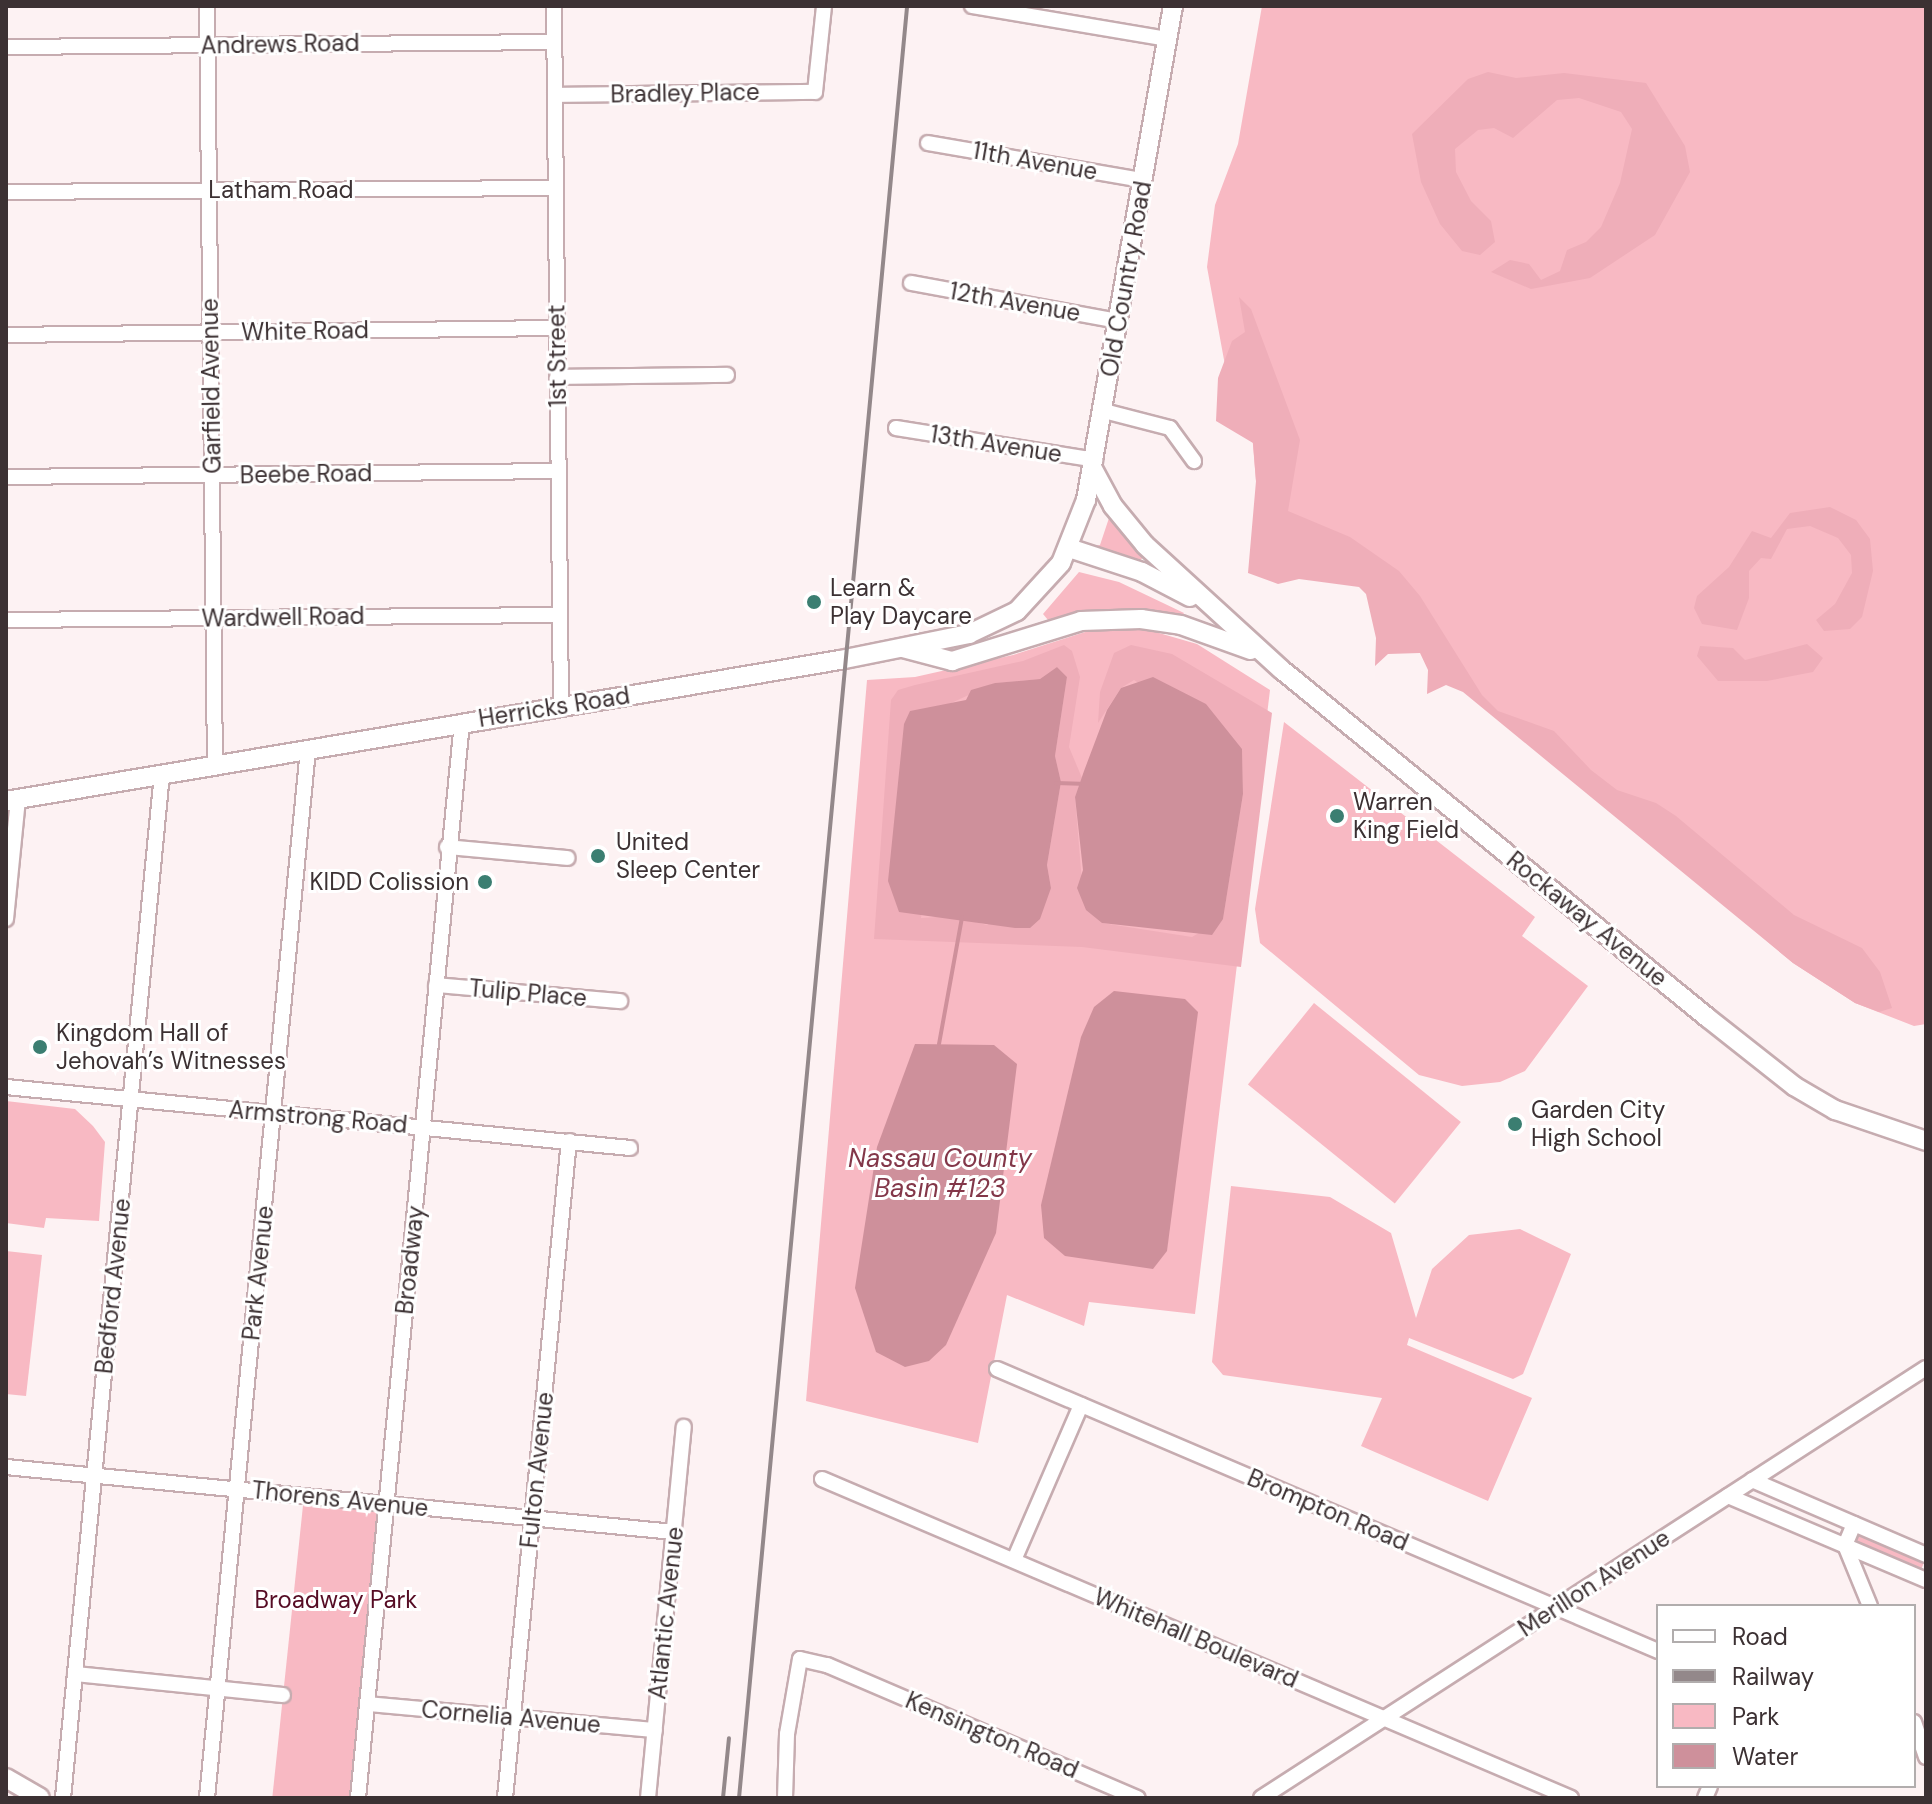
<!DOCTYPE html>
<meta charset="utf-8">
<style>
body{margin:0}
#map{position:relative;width:1932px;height:1804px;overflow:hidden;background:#fdf2f3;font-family:"DM Sans",sans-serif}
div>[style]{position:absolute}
.green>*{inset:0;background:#f8b9c3;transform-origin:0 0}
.forest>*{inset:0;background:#efaeb9}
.water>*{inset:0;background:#ce909b}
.stream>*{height:4px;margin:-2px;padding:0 2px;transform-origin:2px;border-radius:2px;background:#ce909b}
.roads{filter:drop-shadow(2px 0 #c6acb0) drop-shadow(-2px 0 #c6acb0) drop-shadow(0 2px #c6acb0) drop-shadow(0 -2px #c6acb0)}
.minor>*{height:14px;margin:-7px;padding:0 7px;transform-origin:7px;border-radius:7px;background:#fff}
.major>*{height:18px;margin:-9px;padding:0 9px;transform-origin:9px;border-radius:9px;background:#fff}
.rail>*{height:4px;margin:-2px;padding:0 2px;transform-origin:2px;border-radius:2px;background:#93888a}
.dots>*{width:22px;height:22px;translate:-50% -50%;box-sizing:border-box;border:4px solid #fff;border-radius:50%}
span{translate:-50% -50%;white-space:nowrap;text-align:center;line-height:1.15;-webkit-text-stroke:6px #fff;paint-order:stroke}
.street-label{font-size:24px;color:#3c3133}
.poi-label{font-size:24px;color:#3c3133}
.left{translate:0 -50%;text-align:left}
.right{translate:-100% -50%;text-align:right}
.park-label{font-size:24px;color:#560c24}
.water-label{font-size:26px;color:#833749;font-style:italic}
.frame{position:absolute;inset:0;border:8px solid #3c3133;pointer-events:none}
.legend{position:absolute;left:1656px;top:1604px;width:260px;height:184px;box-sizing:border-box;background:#fff;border:2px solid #b1adad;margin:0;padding:10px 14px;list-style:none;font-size:24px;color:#3c3133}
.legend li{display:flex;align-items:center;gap:16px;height:40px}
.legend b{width:40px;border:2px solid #b1adad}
</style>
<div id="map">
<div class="green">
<i style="clip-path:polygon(1262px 6px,1926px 6px,1926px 1024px,1914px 1026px,1855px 1003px,1793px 963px,1402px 634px,1374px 582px,1258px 506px,1252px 433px,1233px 409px,1207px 267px,1215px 205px,1238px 144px)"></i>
<i style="clip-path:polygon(1110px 515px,1144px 556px,1139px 562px,1093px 546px,1100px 545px)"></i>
<i style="clip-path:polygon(1079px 572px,1119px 582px,1184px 613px,1180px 620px,1135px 610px,1088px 611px,1048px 620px,1043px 614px)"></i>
<i style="clip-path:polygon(1101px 627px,1152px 631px,1197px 644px,1270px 690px,1195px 1314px,1089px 1302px,1084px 1326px,1007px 1295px,978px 1443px,806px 1401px,867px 680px,915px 677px,1013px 655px)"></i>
<i style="clip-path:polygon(1284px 722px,1535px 917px,1522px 936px,1588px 986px,1525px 1071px,1500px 1082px,1462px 1086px,1419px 1075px,1260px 943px,1255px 909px)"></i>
<i style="left:1314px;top:1003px;width:189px;height:105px;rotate:39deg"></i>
<i style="clip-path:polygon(6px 1101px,75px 1109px,93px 1126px,105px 1142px,99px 1221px,46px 1218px,44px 1228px,6px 1223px)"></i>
<i style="clip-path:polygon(1231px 1186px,1330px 1197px,1391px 1233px,1416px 1318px,1432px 1269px,1469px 1235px,1520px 1229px,1571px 1254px,1523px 1374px,1513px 1379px,1409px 1338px,1407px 1345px,1532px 1398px,1488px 1501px,1361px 1446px,1382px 1398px,1223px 1375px,1212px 1362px)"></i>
<i style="clip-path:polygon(6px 1251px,42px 1255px,26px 1396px,6px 1394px)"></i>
<i style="left:304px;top:1496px;width:83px;height:303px;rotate:6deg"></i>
<i style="left:1855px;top:1528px;width:77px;height:17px;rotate:23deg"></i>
</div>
<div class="forest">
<i style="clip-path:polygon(1488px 72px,1516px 78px,1564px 73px,1646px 83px,1685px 146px,1690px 172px,1655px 235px,1590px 278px,1531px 289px,1491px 272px,1510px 260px,1529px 264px,1541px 280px,1560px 271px,1567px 250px,1586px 242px,1601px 227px,1620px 183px,1632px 129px,1621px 112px,1579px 98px,1557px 100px,1513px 138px,1494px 128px,1478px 130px,1455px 149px,1456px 172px,1471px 201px,1491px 221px,1495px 242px,1480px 255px,1462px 251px,1440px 224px,1421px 182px,1412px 134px,1468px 79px)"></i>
<i style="clip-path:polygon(1239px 297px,1251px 309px,1300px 440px,1288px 511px,1350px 537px,1399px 571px,1420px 596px,1482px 695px,1498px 711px,1554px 731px,1591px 770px,1617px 790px,1656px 803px,1676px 816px,1794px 915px,1862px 948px,1880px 972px,1892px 1008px,1879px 1012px,1855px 1003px,1793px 963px,1463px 692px,1446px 685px,1427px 694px,1428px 670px,1420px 653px,1388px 654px,1375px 666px,1376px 638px,1366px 594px,1359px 587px,1299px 579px,1278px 584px,1248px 573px,1256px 481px,1253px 443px,1216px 421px,1218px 378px,1232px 341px,1245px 332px)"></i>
<i style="clip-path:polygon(1830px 507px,1856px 520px,1870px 539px,1873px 571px,1862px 617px,1850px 629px,1824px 631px,1816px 620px,1835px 604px,1852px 573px,1851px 555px,1838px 538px,1810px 526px,1787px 529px,1771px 559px,1761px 558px,1749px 571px,1749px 598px,1737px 630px,1702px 624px,1694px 608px,1697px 596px,1729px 567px,1752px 531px,1771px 538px,1790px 513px)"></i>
<i style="clip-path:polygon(1807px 644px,1823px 658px,1813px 672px,1767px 681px,1718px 681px,1697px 656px,1700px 646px,1733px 648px,1745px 660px)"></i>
<i style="clip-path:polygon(evenodd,1064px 645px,1072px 651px,1080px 677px,1069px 747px,1082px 778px,1075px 797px,1082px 882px,1102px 923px,1192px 937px,1223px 919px,1243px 794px,1242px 749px,1134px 680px,1121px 688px,1098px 723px,1100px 692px,1114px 653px,1131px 645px,1172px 654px,1272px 713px,1241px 967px,1082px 947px,874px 939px,891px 700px,898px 690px,915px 685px,1023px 661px,1064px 645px,1057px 667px,1067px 677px,1055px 756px,1061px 782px,1047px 865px,1051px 888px,987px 925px,952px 916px,921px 918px,949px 704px,995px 683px,1040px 679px,1057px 667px)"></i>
</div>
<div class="water">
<i style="clip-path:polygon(1057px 667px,1067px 677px,1055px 756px,1061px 782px,1047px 865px,1051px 888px,1040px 919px,1030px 928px,1015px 928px,899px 912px,888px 881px,904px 724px,910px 711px,966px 700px,971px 690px,995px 683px,1040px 679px)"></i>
<i style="clip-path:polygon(1153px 677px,1206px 704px,1242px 749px,1243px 794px,1223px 919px,1212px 935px,1102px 923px,1086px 910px,1077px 888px,1083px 870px,1075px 797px,1084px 771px,1107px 710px,1121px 688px)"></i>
<i style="clip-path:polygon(1114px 991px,1185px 999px,1198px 1012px,1167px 1251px,1153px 1269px,1065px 1256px,1044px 1238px,1041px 1205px,1081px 1037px,1094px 1007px)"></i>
<i style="clip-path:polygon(915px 1044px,994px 1045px,1017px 1064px,996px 1233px,946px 1345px,929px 1361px,905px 1367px,876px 1352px,855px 1288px,877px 1147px)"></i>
</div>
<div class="stream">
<i style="left:1056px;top:783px;width:24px;rotate:2deg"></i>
<i style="left:939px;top:1044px;width:129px;rotate:-79.7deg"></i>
</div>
<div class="roads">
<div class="minor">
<i style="left:207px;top:6px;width:759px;rotate:89.4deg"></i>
<i style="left:554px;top:6px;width:701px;rotate:89.43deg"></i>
<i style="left:972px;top:6px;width:198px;rotate:9.6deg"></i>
<i style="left:6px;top:47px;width:548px;rotate:-0.52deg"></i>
<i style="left:555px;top:95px;width:260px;rotate:-0.7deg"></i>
<i style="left:815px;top:92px;width:86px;rotate:-84deg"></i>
<i style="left:928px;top:143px;width:218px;rotate:9.8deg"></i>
<i style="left:6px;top:192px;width:549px;rotate:-0.42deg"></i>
<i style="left:911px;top:283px;width:211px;rotate:10.4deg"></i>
<i style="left:6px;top:335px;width:551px;rotate:-0.73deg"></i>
<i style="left:557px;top:377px;width:170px;rotate:-0.7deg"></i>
<i style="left:1104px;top:411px;width:68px;rotate:14.4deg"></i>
<i style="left:1170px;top:428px;width:41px;rotate:54deg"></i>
<i style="left:896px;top:428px;width:202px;rotate:9.1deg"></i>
<i style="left:6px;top:477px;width:552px;rotate:-0.62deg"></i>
<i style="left:6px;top:620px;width:554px;rotate:-0.52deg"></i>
<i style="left:447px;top:847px;width:121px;rotate:5.2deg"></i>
<i style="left:6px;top:919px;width:121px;rotate:-84.3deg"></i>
<i style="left:436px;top:985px;width:185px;rotate:5deg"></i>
<i style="left:6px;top:1087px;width:627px;rotate:5.58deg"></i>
<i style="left:997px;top:1369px;width:719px;rotate:23.1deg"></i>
<i style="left:6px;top:1467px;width:671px;rotate:5.56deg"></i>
<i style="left:822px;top:1479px;width:814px;rotate:23.07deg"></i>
<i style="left:1752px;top:1480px;width:189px;rotate:23.3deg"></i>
<i style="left:1728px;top:1496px;width:215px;rotate:23deg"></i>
<i style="left:1854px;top:1524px;width:23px;rotate:113deg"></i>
<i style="left:1845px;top:1545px;width:66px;rotate:67.7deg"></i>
<i style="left:1014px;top:1560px;width:169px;rotate:-66.6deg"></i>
<i style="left:75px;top:1674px;width:209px;rotate:5.8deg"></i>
<i style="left:368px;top:1704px;width:288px;rotate:5.2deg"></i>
<i style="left:1914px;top:1722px;width:37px;rotate:71deg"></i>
<i style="left:63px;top:1798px;width:1029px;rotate:-84.48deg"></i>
<i style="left:207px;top:1798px;width:1054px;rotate:-84.5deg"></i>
<i style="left:358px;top:1798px;width:1081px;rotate:-84.48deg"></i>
<i style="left:505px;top:1798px;width:660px;rotate:-84.44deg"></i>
<i style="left:648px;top:1798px;width:373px;rotate:-84.5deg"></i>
<i style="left:785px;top:1798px;width:64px;rotate:-88.2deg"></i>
<i style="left:787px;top:1734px;width:76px;rotate:-80.2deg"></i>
<i style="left:800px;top:1659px;width:28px;rotate:13deg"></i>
<i style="left:827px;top:1665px;width:338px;rotate:23.2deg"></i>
<i style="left:1261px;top:1798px;width:792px;rotate:-32.89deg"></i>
<i style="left:1705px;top:1798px;width:13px;rotate:-67deg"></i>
</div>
<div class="major">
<i style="left:1093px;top:469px;width:42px;rotate:61.6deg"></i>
<i style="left:1113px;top:506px;width:50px;rotate:50.6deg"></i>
<i style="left:1145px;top:545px;width:185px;rotate:42.4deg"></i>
<i style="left:1282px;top:670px;width:550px;rotate:39.25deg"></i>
<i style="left:1708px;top:1018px;width:110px;rotate:38.3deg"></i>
<i style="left:1794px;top:1086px;width:48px;rotate:30.3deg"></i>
<i style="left:1835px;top:1110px;width:96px;rotate:18.8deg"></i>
<i style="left:1069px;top:548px;width:77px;rotate:18.2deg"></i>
<i style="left:1142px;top:572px;width:54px;rotate:27.5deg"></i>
<i style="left:903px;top:648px;width:51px;rotate:14.9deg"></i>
<i style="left:952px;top:661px;width:135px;rotate:-17.2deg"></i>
<i style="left:1081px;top:621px;width:60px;rotate:-1.9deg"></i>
<i style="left:1141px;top:619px;width:40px;rotate:8.5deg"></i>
<i style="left:1181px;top:625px;width:74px;rotate:19.7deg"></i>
<i style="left:6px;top:801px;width:846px;rotate:-9.6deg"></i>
<i style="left:840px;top:660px;width:132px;rotate:-11.4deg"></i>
<i style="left:969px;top:634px;width:53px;rotate:-25.6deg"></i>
<i style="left:1017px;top:611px;width:65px;rotate:-47.5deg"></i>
<i style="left:1061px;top:563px;width:68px;rotate:-68.4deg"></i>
<i style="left:1086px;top:500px;width:502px;rotate:-80.01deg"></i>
<i style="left:6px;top:1778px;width:39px;rotate:30deg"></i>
</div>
</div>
<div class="rail">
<i style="left:723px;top:1798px;width:60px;rotate:-84.3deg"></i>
<i style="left:739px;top:1798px;width:1800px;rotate:-84.64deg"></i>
</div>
<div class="dots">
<i style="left:814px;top:602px;background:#3b7e71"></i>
<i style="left:1337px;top:816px;background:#3b7e71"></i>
<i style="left:598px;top:856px;background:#3b7e71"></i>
<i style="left:485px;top:882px;background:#3b7e71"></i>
<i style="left:40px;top:1047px;background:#3b7e71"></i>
<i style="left:1515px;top:1124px;background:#3b7e71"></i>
</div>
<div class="street-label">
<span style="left:280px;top:44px;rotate:-1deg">Andrews Road</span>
<span style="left:685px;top:93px;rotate:-1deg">Bradley Place</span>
<span style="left:1035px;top:161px;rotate:10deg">11th Avenue</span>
<span style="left:281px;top:190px">Latham Road</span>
<span style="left:1126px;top:279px;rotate:-80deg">Old Country Road</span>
<span style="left:1015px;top:302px;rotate:10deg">12th Avenue</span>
<span style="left:305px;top:331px;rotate:-1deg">White Road</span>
<span style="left:557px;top:356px;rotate:-91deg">1st Street</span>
<span style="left:211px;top:386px;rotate:-91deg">Garfield Avenue</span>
<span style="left:996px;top:444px;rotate:9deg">13th Avenue</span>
<span style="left:306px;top:474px;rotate:-1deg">Beebe Road</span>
<span style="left:283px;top:617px;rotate:-1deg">Wardwell Road</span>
<span style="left:554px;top:707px;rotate:-9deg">Herricks Road</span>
<span style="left:1587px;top:919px;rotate:39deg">Rockaway Avenue</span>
<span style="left:528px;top:993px;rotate:5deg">Tulip Place</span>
<span style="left:318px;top:1117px;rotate:5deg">Armstrong Road</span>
<span style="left:410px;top:1260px;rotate:-84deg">Broadway</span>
<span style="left:258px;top:1273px;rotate:-84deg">Park Avenue</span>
<span style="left:113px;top:1286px;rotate:-84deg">Bedford Avenue</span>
<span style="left:537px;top:1470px;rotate:-84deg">Fulton Avenue</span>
<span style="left:340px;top:1499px;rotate:6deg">Thorens Avenue</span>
<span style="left:1328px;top:1510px;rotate:23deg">Brompton Road</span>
<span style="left:1594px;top:1583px;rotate:-33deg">Merillon Avenue</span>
<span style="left:666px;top:1613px;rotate:-84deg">Atlantic Avenue</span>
<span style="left:1196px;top:1638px;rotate:23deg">Whitehall Boulevard</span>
<span style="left:511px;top:1717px;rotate:5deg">Cornelia Avenue</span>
<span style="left:992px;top:1735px;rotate:23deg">Kensington Road</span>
</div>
<div class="poi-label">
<span class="left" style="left:830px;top:602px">Learn &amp;<br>Play Daycare</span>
<span class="left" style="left:1353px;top:816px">Warren<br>King Field</span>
<span class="left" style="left:616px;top:856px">United<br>Sleep Center</span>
<span class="right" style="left:469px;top:882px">KIDD Colission</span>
<span class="left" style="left:56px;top:1047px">Kingdom Hall of<br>Jehovah’s Witnesses</span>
<span class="left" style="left:1531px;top:1124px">Garden City<br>High School</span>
</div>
<div class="park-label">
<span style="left:336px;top:1600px">Broadway Park</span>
</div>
<div class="water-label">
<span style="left:940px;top:1174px">Nassau County<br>Basin #123</span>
</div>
<div class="frame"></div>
<ul class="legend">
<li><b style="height:10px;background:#fff"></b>Road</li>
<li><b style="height:10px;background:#93888a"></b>Railway</li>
<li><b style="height:22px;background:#f8b9c3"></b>Park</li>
<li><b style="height:22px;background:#ce909b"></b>Water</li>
</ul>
</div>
